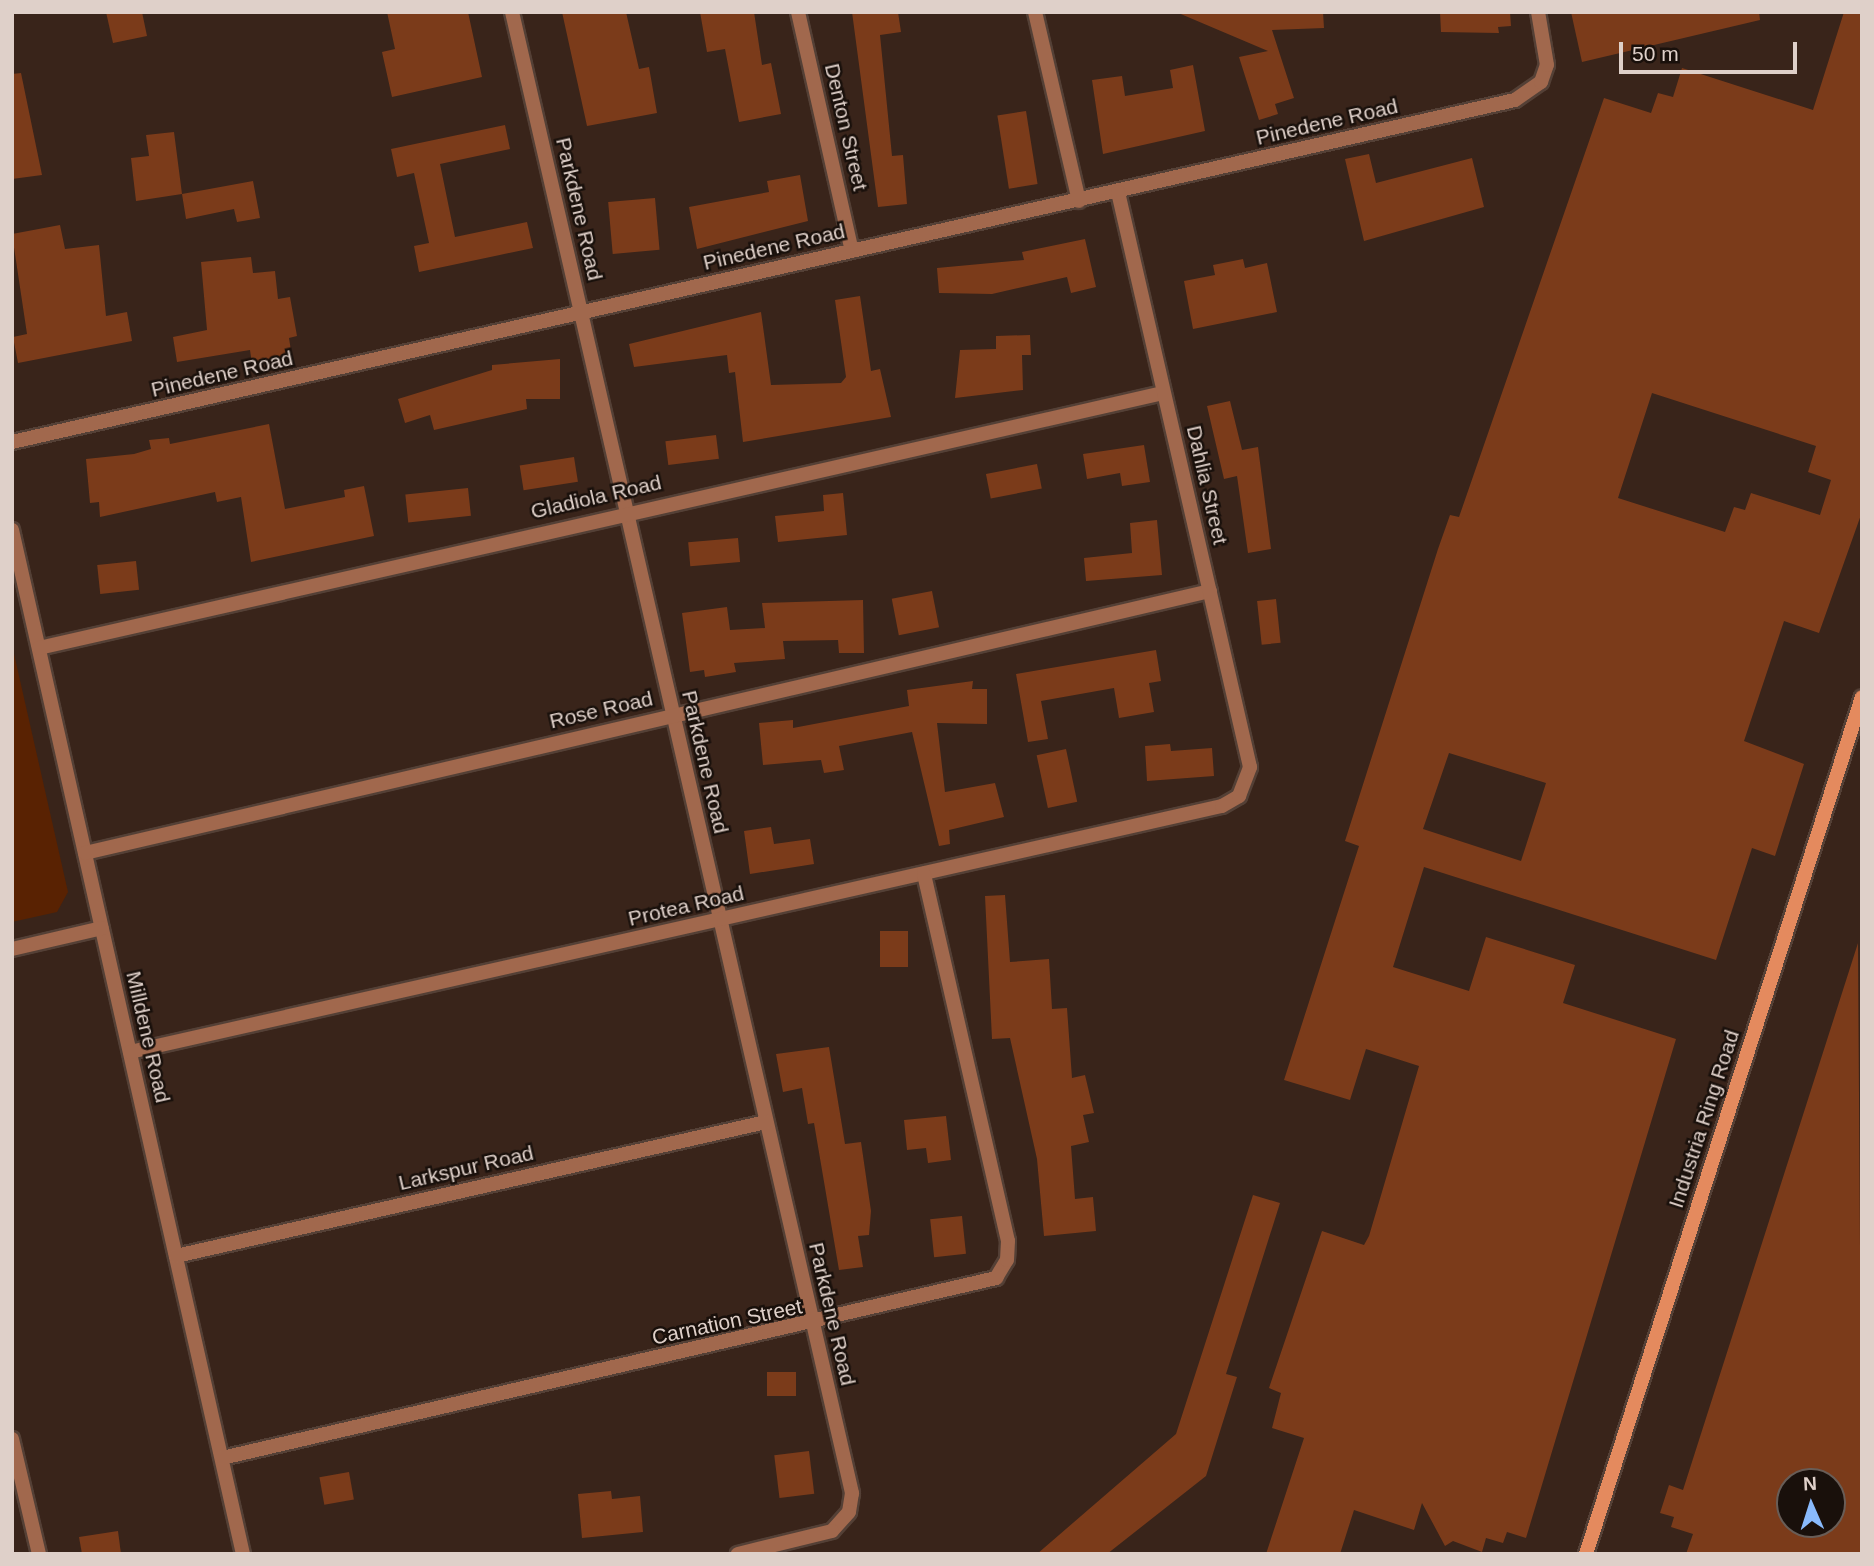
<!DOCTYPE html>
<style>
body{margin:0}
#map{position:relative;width:1874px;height:1566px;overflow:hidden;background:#39241a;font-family:Helvetica,sans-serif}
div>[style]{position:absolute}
.green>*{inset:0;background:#592202}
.building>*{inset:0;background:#7b3b1a;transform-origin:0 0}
.roads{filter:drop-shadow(2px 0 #544036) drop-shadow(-2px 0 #544036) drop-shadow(0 2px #544036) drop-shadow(0 -2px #544036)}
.street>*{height:14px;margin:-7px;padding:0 7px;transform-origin:7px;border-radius:7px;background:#a1684d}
.secondary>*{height:14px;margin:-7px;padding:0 7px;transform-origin:7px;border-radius:7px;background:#e48a5e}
span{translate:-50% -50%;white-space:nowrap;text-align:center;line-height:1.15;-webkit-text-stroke:5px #19100b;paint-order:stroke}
.street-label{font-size:21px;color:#dfd0c9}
.frame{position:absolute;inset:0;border:14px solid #dfd0c9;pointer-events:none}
.north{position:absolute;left:1776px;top:1468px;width:70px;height:70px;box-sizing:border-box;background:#19100b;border:2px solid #685d57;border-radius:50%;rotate:357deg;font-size:19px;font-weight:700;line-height:28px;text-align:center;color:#dfd0c9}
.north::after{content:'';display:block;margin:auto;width:24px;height:32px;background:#89bafc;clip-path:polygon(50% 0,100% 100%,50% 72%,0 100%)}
.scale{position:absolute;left:1619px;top:42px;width:178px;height:32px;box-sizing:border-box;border:4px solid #dfd0c9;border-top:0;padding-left:9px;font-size:21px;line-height:24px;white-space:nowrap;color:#dfd0c9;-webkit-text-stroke:5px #19100b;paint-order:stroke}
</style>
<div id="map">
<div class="green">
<i style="clip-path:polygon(12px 645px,68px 892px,57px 912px,12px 922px)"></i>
</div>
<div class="building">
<i style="clip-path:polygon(106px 12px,142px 12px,147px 36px,113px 43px)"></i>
<i style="clip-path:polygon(387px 12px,468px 12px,482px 77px,392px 97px,382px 52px,395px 49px)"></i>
<i style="clip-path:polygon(562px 12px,626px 12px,639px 69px,649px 67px,657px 113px,587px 126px)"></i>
<i style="clip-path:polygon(700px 12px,754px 12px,762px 65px,771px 63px,781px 114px,739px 122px,725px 49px,707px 52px)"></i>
<i style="clip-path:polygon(852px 12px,898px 12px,901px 32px,880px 35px,892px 156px,903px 155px,907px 204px,878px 207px)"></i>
<i style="clip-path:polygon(1176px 12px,1323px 12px,1324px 28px,1272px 30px,1294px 98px,1275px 104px,1278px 114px,1259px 120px,1239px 57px,1268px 51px)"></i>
<i style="clip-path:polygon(1440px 12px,1510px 12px,1511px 26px,1498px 27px,1499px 33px,1441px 32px)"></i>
<i style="clip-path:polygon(1571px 12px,1759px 12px,1760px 20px,1582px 62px)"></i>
<i style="clip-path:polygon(evenodd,1844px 12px,1862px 12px,1862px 512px,1819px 633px,1784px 621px,1744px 741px,1804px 764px,1775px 856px,1752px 848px,1716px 960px,1424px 867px,1393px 967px,1469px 991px,1486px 937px,1575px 965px,1563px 1003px,1676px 1039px,1526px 1538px,1507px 1532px,1503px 1543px,1486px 1538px,1482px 1552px,1453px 1541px,1445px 1546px,1422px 1503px,1414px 1530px,1354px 1510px,1340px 1554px,1266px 1554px,1304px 1438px,1272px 1428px,1281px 1393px,1269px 1388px,1322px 1231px,1364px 1245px,1369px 1236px,1419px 1066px,1366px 1049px,1350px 1100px,1284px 1080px,1359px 846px,1345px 841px,1438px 549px,1450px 515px,1459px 517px,1604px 98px,1651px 113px,1658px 93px,1673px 97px,1682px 68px,1813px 110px,1844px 12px,1652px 393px,1816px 446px,1808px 472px,1831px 480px,1820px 515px,1751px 493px,1745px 510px,1734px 507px,1725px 532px,1618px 498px,1652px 393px,1844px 12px,1449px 753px,1546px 783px,1521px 861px,1423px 829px,1449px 753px)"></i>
<i style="clip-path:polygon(1193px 65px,1205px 131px,1103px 154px,1092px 80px,1122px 76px,1125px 96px,1173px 88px,1170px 70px)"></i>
<i style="clip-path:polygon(21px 73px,42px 175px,12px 179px,12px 74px)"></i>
<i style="left:1026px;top:111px;width:74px;height:29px;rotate:81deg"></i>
<i style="clip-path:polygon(505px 125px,510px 149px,440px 164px,455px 237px,527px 222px,533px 248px,419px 272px,414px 246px,429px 243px,414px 173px,397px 177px,391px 149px)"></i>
<i style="clip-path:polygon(174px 132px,182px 194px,136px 201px,131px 158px,149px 156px,146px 135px)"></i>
<i style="clip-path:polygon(1369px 154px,1376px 183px,1472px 158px,1484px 207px,1364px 241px,1345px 159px)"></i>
<i style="clip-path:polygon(800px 175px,808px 221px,697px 249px,689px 207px,769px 192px,767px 181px)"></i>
<i style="clip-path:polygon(253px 181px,260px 218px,237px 222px,234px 209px,186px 219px,182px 194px)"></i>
<i style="left:655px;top:198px;width:52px;height:47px;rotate:85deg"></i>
<i style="clip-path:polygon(60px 225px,65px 249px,99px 245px,106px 316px,127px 312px,132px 341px,18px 363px,13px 337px,27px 334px,12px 234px)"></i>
<i style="clip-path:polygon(1085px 239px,1096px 287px,1071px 293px,1067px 277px,992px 294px,939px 293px,937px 268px,1024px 260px,1022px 252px)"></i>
<i style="clip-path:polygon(251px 257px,253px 273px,275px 271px,278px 299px,290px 297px,297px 336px,289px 338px,292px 357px,252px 364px,250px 350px,177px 362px,173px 337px,207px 330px,201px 262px)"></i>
<i style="clip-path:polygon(1243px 259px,1245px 268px,1267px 263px,1277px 312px,1193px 329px,1184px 281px,1215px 275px,1213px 265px)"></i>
<i style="clip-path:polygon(860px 296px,871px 371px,880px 369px,891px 417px,743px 442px,735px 372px,729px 373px,727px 355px,634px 367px,629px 344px,761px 312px,771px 385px,841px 383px,846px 377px,835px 300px)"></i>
<i style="clip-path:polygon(1030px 335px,1031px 355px,1022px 355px,1023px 390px,955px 398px,960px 350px,996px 349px,996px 336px)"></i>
<i style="clip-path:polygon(560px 359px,560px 399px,526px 399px,527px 409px,434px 430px,430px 415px,405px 423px,398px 399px,492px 370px,492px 365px)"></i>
<i style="clip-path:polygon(1230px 401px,1242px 450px,1258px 447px,1271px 549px,1248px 553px,1237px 476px,1224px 479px,1207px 406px)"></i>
<i style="clip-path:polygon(269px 424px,285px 509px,345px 497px,344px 490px,364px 486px,374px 536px,251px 562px,241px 497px,217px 502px,215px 492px,100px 517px,99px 502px,90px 503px,86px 459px,134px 454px,151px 449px,149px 440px,169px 438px,170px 444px)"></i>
<i style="left:716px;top:435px;width:24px;height:51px;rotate:83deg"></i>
<i style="clip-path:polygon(1144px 445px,1150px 482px,1122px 486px,1120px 473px,1087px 479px,1083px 454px)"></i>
<i style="left:574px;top:457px;width:25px;height:55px;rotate:81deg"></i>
<i style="left:1037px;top:464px;width:25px;height:52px;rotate:79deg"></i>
<i style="left:468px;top:488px;width:28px;height:63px;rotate:84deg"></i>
<i style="clip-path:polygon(843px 493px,847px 535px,778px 542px,775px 516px,824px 511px,823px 495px)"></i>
<i style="clip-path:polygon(1157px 520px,1162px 575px,1086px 581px,1084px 558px,1132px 553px,1130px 523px)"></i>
<i style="left:738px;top:538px;width:24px;height:50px;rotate:85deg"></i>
<i style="left:136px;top:561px;width:29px;height:39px;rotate:84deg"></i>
<i style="left:932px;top:591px;width:37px;height:41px;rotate:79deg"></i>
<i style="left:1276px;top:599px;width:44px;height:19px;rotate:84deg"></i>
<i style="clip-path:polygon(863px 600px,864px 653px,839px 653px,838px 640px,783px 641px,785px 659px,734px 663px,736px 672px,705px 677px,704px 670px,690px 672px,682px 613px,727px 607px,730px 630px,765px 628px,762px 603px)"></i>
<i style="clip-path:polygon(1156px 650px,1161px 681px,1149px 683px,1154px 712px,1119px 718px,1114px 688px,1041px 701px,1048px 739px,1028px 742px,1016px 674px)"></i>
<i style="clip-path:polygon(973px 681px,972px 689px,987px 689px,987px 724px,937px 723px,945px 792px,995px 783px,1004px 817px,949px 830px,950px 844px,939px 846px,912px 732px,839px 746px,844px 770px,824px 773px,821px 760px,763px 765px,759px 723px,793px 720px,793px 728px,909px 706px,907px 690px)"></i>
<i style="clip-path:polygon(1170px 744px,1171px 751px,1212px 748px,1214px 776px,1147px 781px,1145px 746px)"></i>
<i style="left:1066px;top:749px;width:54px;height:30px;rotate:78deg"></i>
<i style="clip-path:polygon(771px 827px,774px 844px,810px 839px,814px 864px,750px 874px,744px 831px)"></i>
<i style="clip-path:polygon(1005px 895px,1010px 962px,1049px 959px,1052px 1009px,1067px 1008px,1072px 1078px,1085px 1075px,1094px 1113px,1083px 1115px,1089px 1142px,1071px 1146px,1075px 1199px,1093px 1197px,1096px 1231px,1044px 1236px,1037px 1159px,1010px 1038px,992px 1039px,985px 896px)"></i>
<i style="left:880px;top:931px;width:28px;height:36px"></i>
<i style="clip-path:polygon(evenodd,1858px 943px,1862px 1554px,1686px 1554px,1693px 1534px,1671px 1527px,1674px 1517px,1660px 1513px,1669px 1485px,1683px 1490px,1858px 943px,1790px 1482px,1832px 1482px,1832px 1524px,1790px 1524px,1790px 1482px)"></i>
<i style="clip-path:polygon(829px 1047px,845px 1144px,861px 1142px,871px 1211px,869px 1235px,858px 1236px,863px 1267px,839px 1270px,814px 1123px,808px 1124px,802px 1088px,783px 1092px,776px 1054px)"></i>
<i style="clip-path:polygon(946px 1116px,951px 1160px,928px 1163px,926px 1148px,907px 1150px,904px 1120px)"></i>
<i style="clip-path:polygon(1253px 1195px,1280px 1203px,1226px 1374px,1237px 1377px,1206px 1476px,1107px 1554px,1037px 1554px,1176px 1434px)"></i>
<i style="left:962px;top:1216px;width:38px;height:32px;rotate:84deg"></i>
<i style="left:796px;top:1372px;width:24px;height:29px;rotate:90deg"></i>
<i style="left:809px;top:1451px;width:43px;height:35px;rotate:83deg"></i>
<i style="left:349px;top:1472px;width:28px;height:30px;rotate:80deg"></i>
<i style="clip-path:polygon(611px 1491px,612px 1499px,640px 1496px,643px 1532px,582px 1538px,578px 1494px)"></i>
<i style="clip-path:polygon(118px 1531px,121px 1554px,82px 1554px,79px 1537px)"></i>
</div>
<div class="roads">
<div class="street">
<i style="left:512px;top:12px;width:1520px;rotate:77.07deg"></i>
<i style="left:852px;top:1493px;width:19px;rotate:99deg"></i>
<i style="left:849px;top:1512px;width:25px;rotate:132deg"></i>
<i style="left:832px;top:1531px;width:97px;rotate:166.3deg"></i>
<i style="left:798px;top:12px;width:245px;rotate:77.3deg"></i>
<i style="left:1035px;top:12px;width:194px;rotate:76.9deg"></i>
<i style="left:12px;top:442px;width:1541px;rotate:-12.82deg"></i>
<i style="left:1515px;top:100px;width:32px;rotate:-35deg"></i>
<i style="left:1541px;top:82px;width:18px;rotate:-71deg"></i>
<i style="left:1547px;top:65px;width:54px;rotate:-99.6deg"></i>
<i style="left:12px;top:530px;width:1050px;rotate:77.29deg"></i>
<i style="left:39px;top:648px;width:1153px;rotate:-12.78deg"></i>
<i style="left:85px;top:853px;width:1155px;rotate:-13.11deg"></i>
<i style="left:12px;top:949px;width:92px;rotate:-13.1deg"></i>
<i style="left:130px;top:1052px;width:1119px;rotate:-12.7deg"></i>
<i style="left:1222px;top:806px;width:20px;rotate:-30deg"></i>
<i style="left:1239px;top:796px;width:31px;rotate:-69deg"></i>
<i style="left:1250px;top:767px;width:590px;rotate:-102.93deg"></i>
<i style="left:176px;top:1256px;width:605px;rotate:-12.8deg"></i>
<i style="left:12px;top:1439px;width:118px;rotate:76.8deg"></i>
<i style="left:222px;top:1458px;width:795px;rotate:-13.09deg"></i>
<i style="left:996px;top:1278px;width:21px;rotate:-59deg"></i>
<i style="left:1007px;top:1260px;width:19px;rotate:-87deg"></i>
<i style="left:1008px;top:1241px;width:377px;rotate:-102.9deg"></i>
</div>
<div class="secondary">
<i style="left:1586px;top:1554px;width:900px;rotate:-72.15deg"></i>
</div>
</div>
<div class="street-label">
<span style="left:1327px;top:122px;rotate:-13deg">Pinedene Road</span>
<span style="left:846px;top:127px;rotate:77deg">Denton Street</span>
<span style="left:579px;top:209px;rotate:77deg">Parkdene Road</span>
<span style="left:774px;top:247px;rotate:-13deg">Pinedene Road</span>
<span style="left:222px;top:374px;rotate:-13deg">Pinedene Road</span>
<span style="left:1207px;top:485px;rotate:77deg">Dahlia Street</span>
<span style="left:596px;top:497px;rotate:-13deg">Gladiola Road</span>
<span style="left:601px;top:710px;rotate:-13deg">Rose Road</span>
<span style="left:705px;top:762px;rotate:77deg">Parkdene Road</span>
<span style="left:686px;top:906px;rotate:-13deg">Protea Road</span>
<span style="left:148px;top:1037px;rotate:77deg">Milldene Road</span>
<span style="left:1704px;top:1119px;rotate:-72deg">Industria Ring Road</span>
<span style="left:466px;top:1168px;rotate:-13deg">Larkspur Road</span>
<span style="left:832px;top:1314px;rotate:77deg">Parkdene Road</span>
<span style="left:727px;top:1322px;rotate:-12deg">Carnation Street</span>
</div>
<div class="frame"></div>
<div class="north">N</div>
<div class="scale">50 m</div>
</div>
